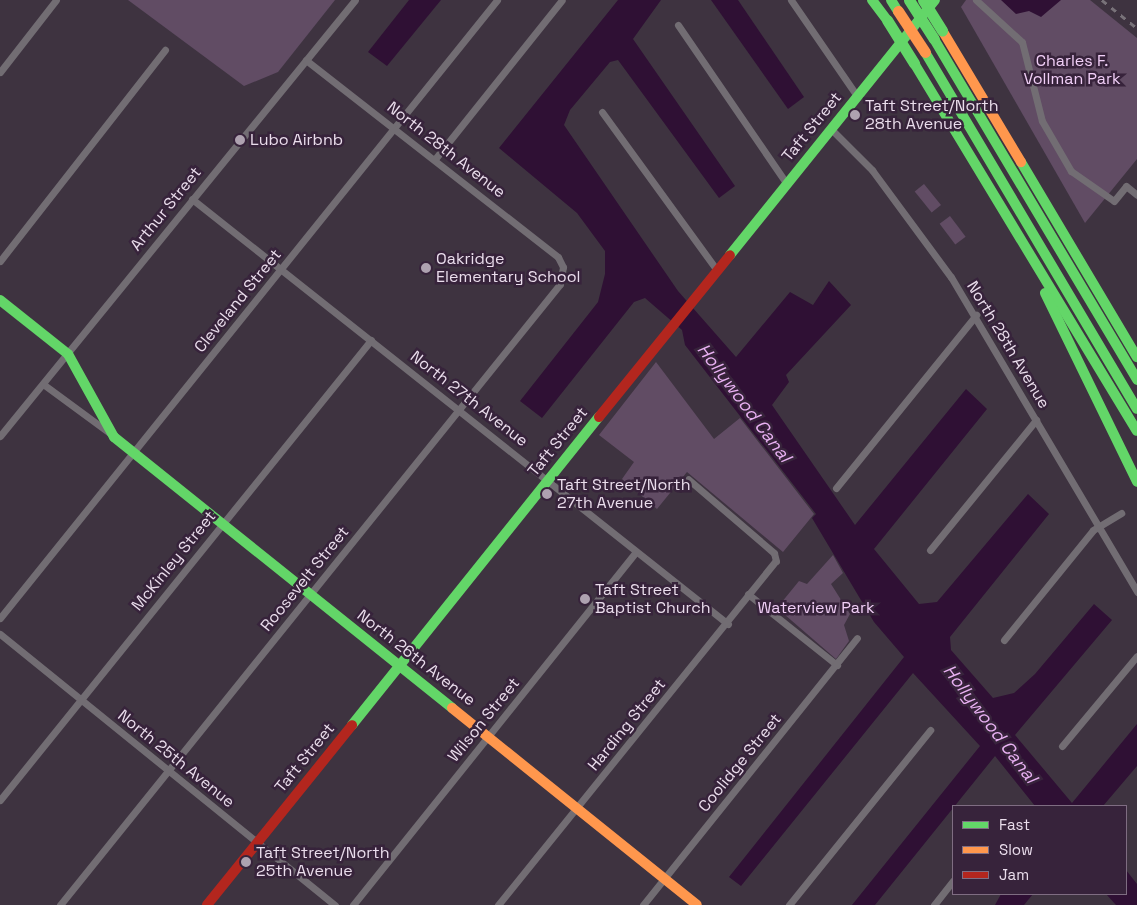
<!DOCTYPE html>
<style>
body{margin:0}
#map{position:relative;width:1137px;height:905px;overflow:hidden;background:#3e3340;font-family:"Space Grotesk",sans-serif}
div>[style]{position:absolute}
.green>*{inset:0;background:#614c64;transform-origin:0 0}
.water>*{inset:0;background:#2f1034}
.street>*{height:7px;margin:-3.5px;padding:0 3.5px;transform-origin:3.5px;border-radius:3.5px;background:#726d73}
.fast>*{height:10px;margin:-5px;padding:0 5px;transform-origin:5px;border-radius:5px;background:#63d668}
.slow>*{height:10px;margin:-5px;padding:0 5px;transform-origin:5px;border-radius:5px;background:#ff974d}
.jam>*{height:10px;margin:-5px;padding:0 5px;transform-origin:5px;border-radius:5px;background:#b3261e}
.rail>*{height:2.5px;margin-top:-1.25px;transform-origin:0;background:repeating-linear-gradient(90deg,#787279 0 6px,transparent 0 12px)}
.fast-bridge>*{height:11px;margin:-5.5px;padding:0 5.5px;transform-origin:5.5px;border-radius:5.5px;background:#63d668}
.slow-bridge>*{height:11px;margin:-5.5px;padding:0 5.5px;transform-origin:5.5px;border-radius:5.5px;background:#ff974d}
.dots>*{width:14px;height:14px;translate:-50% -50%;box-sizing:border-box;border:2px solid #37233b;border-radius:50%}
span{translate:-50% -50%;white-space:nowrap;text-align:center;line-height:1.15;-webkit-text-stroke:5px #37233b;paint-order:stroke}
.park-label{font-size:16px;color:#f1cff7}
.poi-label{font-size:16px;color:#eaddec}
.left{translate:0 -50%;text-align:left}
.street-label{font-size:16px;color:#eaddec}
.water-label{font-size:18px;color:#e9b1f3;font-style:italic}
.legend{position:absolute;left:952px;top:805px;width:175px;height:90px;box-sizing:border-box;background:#37233b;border:1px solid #7f6d82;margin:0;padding:6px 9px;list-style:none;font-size:15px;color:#eaddec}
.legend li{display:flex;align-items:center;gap:10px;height:25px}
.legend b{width:25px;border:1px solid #7f6d82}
</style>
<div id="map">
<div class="green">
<i style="clip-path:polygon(128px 0,335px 0,278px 72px,244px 86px)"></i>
<i style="clip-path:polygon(966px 0,1090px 0,1137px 38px,1137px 159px,1085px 223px,961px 7px)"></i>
<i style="left:924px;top:184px;width:27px;height:12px;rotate:51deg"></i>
<i style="left:950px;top:216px;width:26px;height:13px;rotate:53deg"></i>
<i style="clip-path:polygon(656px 362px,714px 439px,740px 418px,814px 514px,783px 552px,687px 472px,657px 509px,622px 479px,634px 462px,599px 435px)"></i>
<i style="clip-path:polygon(833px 555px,843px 573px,831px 584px,850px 614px,844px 625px,849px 641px,836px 659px,777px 608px,799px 581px,807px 584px)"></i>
</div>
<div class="water">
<i style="clip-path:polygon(409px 0,441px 0,387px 66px,368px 52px)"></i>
<i style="clip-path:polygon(618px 0,661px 0,633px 39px,735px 186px,719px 198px,618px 60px,610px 62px,570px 110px,564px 125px,678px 291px,736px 357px,790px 292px,813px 305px,829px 281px,851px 305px,786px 375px,789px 382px,772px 405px,855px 525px,966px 389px,987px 409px,874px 549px,919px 604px,937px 602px,1028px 494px,1049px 514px,950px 637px,951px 650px,993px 698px,1014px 693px,1035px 674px,1094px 604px,1112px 620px,1015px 735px,1072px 803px,1137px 724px,1137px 766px,1103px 806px,1035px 806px,995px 756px,875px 905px,852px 905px,980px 746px,913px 673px,741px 886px,729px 877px,904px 657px,874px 622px,812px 518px,816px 514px,685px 345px,682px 330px,645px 298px,634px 302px,542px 418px,520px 401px,598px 302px,605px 274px,605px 251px,577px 213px,499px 148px)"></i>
<i style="clip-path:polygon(711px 0,738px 0,804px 97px,788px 109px)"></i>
<i style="clip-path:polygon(1001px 0,1061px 0,1041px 17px,1029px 11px,1016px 14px)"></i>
<i style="clip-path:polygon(1126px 870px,1137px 884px,1137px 905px,1116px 905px,1106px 894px,1126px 894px)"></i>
<i style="clip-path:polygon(1001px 894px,1033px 894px,1024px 905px,995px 905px)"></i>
</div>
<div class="street">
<i style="left:791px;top:0;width:116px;rotate:55.5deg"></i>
<i style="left:976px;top:0;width:62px;rotate:42.4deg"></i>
<i style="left:1022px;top:42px;width:81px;rotate:75.8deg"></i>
<i style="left:1042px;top:121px;width:58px;rotate:59.9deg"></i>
<i style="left:1071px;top:171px;width:52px;rotate:34.9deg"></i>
<i style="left:1114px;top:201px;width:19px;rotate:-51deg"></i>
<i style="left:1126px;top:186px;width:14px;rotate:39deg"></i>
<i style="left:678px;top:25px;width:193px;rotate:55.6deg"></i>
<i style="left:0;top:72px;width:91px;rotate:-52.1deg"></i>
<i style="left:602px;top:112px;width:195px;rotate:54deg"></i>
<i style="left:832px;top:130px;width:57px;rotate:45deg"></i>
<i style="left:872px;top:170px;width:133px;rotate:53.6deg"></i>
<i style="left:951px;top:277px;width:366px;rotate:59.4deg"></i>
<i style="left:435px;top:159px;width:203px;rotate:-51.4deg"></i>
<i style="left:192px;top:199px;width:684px;rotate:38.41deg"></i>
<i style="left:0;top:261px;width:268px;rotate:-52deg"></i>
<i style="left:43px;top:384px;width:84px;rotate:36.3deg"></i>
<i style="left:0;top:436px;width:562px;rotate:-50.85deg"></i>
<i style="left:836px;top:488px;width:223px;rotate:-51deg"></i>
<i style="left:930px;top:550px;width:168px;rotate:-50.8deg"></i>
<i style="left:748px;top:594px;width:114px;rotate:38.6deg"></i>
<i style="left:0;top:618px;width:793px;rotate:-51.19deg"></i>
<i style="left:0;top:634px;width:431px;rotate:39deg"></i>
<i style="left:1004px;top:640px;width:141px;rotate:-51deg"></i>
<i style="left:1093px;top:530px;width:33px;rotate:-31deg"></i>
<i style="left:1062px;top:746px;width:117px;rotate:-50.2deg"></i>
<i style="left:0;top:800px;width:591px;rotate:-51.11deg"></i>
<i style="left:60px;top:905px;width:797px;rotate:-51.16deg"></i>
<i style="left:560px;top:284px;width:17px;rotate:-80deg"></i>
<i style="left:563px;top:267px;width:11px;rotate:-117deg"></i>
<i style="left:558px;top:257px;width:320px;rotate:-142deg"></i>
<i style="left:353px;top:905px;width:452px;rotate:-51.3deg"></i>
<i style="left:498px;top:905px;width:442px;rotate:-51.1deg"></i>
<i style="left:776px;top:561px;width:8px;rotate:-104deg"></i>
<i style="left:774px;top:553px;width:113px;rotate:-139.3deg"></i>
<i style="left:643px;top:905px;width:342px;rotate:-51.3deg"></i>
<i style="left:789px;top:905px;width:225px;rotate:-51.1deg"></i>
<i style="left:934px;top:905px;width:31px;rotate:-52deg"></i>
</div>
<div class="fast">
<i style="left:872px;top:0;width:25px;rotate:53deg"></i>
<i style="left:891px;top:0;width:13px;rotate:58deg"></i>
<i style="left:934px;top:39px;width:397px;rotate:59.2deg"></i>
<i style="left:925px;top:52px;width:415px;rotate:59.3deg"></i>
<i style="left:914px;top:63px;width:430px;rotate:58.8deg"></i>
<i style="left:1021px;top:162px;width:227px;rotate:59.3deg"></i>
<i style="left:730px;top:255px;width:327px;rotate:-51.2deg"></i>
<i style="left:1045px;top:293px;width:210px;rotate:64deg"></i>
<i style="left:0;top:300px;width:87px;rotate:38.5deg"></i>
<i style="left:68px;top:354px;width:95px;rotate:61deg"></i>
<i style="left:114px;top:437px;width:433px;rotate:38.7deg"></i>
<i style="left:352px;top:725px;width:395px;rotate:-51.3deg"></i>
</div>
<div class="slow">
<i style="left:942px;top:30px;width:154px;rotate:59.1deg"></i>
<i style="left:452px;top:708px;width:314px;rotate:38.8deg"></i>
</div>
<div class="jam">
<i style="left:599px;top:417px;width:208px;rotate:-51deg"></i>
<i style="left:207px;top:905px;width:231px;rotate:-51.1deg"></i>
</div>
<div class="rail">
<i style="left:1102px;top:0;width:45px;rotate:38.7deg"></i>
</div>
<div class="fast-bridge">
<i style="left:909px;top:0;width:46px;rotate:57.3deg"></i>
<i style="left:923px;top:0;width:36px;rotate:58deg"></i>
<i style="left:887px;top:20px;width:51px;rotate:57.9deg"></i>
</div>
<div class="slow-bridge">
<i style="left:898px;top:11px;width:49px;rotate:56.6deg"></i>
</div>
<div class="dots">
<i style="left:855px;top:115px;background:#aea2b0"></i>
<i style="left:240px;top:140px;background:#aea2b0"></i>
<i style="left:426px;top:268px;background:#aea2b0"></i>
<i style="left:547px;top:494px;background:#aea2b0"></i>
<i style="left:585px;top:599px;background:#aea2b0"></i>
<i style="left:246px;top:862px;background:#aea2b0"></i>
</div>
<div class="park-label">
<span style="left:1072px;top:70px">Charles F.<br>Vollman Park</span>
<span style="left:816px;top:608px">Waterview Park</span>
</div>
<div class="poi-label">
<span class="left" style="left:865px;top:115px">Taft Street/North<br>28th Avenue</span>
<span class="left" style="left:250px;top:140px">Lubo Airbnb</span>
<span class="left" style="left:436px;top:268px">Oakridge<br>Elementary School</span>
<span class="left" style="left:557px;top:494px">Taft Street/North<br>27th Avenue</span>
<span class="left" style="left:595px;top:599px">Taft Street<br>Baptist Church</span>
<span class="left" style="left:256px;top:862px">Taft Street/North<br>25th Avenue</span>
</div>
<div class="street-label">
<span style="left:812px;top:127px;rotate:-51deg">Taft Street</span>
<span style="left:446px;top:150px;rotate:38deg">North 28th Avenue</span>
<span style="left:166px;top:209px;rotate:-51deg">Arthur Street</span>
<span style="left:238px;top:301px;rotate:-51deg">Cleveland Street</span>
<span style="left:1008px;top:345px;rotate:59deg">North 28th Avenue</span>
<span style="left:469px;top:399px;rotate:38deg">North 27th Avenue</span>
<span style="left:558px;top:442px;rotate:-51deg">Taft Street</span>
<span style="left:174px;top:561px;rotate:-51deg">McKinley Street</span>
<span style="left:305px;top:579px;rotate:-51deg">Roosevelt Street</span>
<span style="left:416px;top:658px;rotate:38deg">North 26th Avenue</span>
<span style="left:484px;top:720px;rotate:-51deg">Wilson Street</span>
<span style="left:627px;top:725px;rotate:-51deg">Harding Street</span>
<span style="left:305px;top:758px;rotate:-51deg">Taft Street</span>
<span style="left:176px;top:759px;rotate:39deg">North 25th Avenue</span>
<span style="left:740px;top:763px;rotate:-51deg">Coolidge Street</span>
</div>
<div class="water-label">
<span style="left:744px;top:403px;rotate:53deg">Hollywood Canal</span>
<span style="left:990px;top:724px;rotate:53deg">Hollywood Canal</span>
</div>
<ul class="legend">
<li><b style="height:6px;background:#63d668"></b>Fast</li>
<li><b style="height:6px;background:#ff974d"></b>Slow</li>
<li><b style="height:6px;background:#b3261e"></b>Jam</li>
</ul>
</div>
